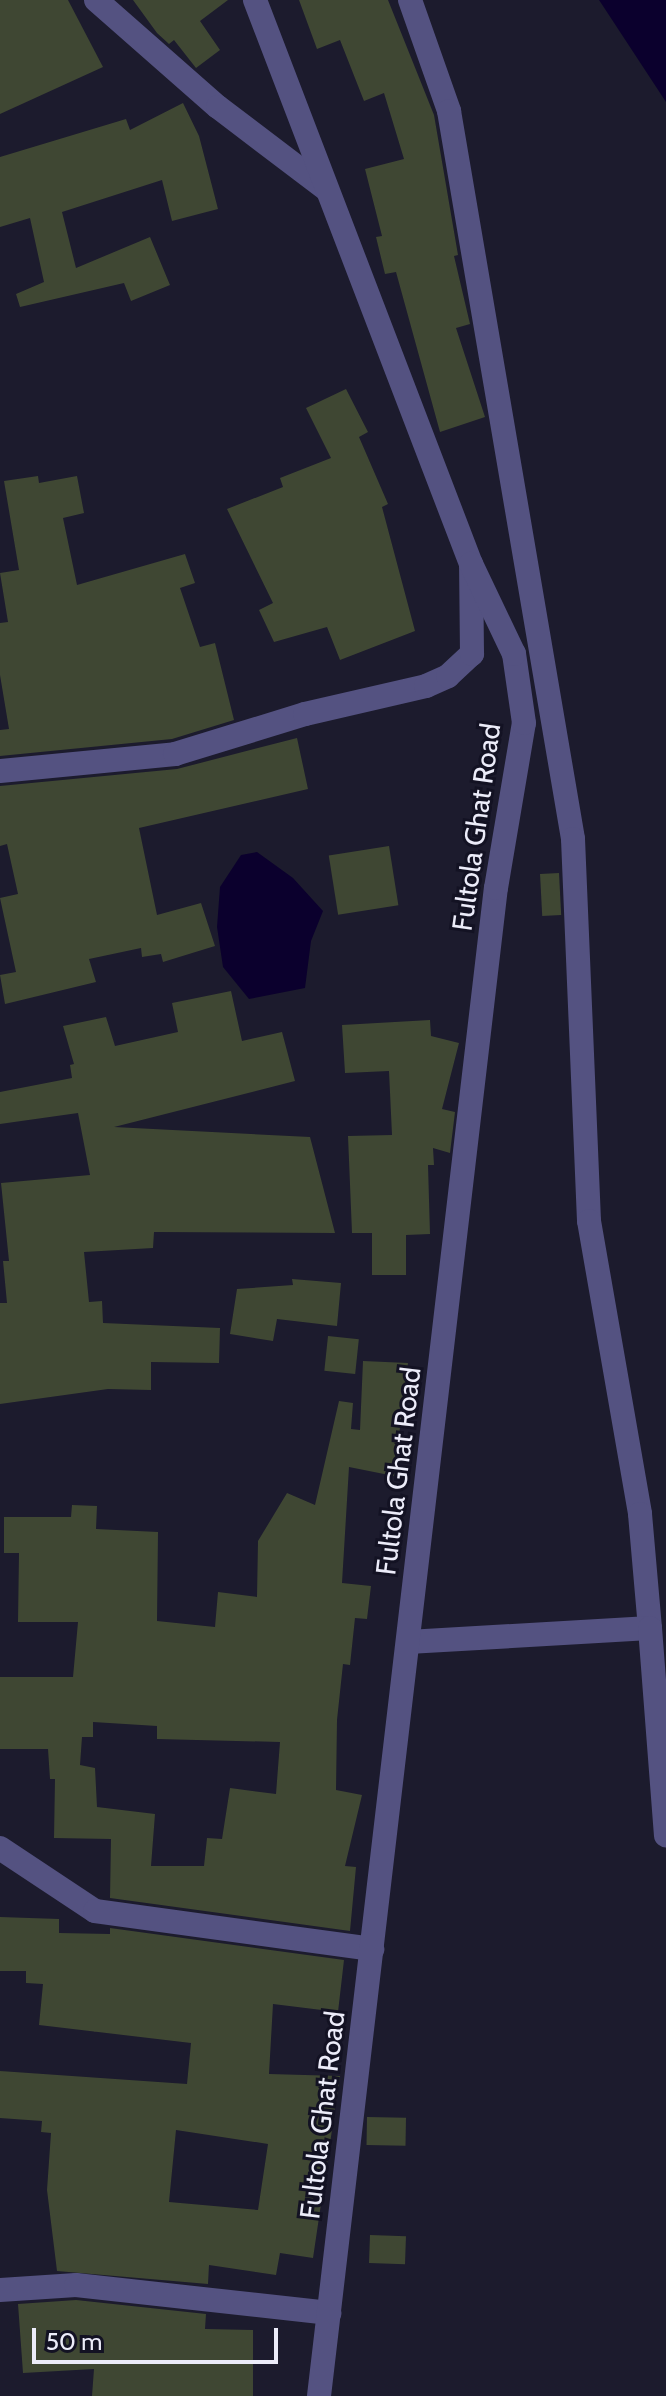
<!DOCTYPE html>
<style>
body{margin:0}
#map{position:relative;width:666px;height:2396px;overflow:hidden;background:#1c1b2d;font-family:Cabin,sans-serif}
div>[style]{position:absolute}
.water>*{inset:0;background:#0b002d}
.building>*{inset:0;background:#3f4733;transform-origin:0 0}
.minor>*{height:24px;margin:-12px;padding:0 12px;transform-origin:12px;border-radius:12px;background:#545281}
span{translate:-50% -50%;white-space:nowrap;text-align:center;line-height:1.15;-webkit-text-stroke:6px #131223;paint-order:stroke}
.street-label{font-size:28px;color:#ececf9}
.scale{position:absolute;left:32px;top:2328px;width:246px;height:36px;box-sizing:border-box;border:4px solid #ececf9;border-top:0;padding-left:10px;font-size:24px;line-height:28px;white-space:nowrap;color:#ececf9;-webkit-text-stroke:6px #131223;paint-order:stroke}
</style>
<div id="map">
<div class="water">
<i style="clip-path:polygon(599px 0,666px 0,666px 102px,603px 6px)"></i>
<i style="clip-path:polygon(257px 852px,293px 878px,323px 911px,311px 941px,305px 988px,249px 999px,223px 967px,217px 927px,220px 887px,241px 855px)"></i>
</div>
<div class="building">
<i style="clip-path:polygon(0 0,68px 0,103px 67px,0 114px)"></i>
<i style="clip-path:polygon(133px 0,228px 0,200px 21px,220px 50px,196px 68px,174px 40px,169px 44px,157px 33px)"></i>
<i style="clip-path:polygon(299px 0,388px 0,434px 115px,458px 255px,454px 256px,470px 324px,456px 328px,485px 417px,440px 432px,396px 272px,385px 274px,376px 237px,382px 236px,365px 169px,404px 159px,384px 93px,364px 101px,340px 40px,317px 49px)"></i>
<i style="clip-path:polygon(183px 103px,199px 136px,218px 209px,172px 221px,162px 180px,62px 212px,76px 268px,150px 237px,170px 285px,131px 301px,124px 283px,20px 307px,16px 294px,44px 282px,30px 218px,0 227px,0 157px,126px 119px,130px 130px)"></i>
<i style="clip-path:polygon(346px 389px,368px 432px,359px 437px,388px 504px,382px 507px,415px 631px,340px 660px,327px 627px,274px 642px,259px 610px,273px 603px,227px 509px,283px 487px,280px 478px,331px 458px,306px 408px)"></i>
<i style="clip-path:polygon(38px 476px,39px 483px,77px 476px,84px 513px,63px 518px,77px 585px,185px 554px,195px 583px,180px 588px,200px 647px,215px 643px,234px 720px,172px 739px,0 756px,0 730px,9px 729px,0 675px,0 623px,8px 622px,0 573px,19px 570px,4px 481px)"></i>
<i style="clip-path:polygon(297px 738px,308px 789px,139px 828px,157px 915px,201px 903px,215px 946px,163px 962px,161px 954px,142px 957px,141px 948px,89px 959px,96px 982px,5px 1004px,0 975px,16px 972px,0 898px,18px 894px,7px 844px,0 846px,0 786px,177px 769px)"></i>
<i style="left:389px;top:846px;width:60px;height:61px;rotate:81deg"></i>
<i style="left:559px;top:873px;width:42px;height:19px;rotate:87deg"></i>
<i style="clip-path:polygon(231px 991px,242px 1041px,282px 1032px,295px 1081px,114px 1127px,310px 1137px,335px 1233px,154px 1232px,153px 1248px,84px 1252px,89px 1302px,102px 1301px,103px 1323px,220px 1328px,219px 1363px,151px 1362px,151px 1390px,108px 1389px,0 1404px,0 1303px,7px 1303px,3px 1261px,9px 1261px,1px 1183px,90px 1175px,78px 1113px,0 1124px,0 1092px,72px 1078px,70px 1065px,74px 1064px,63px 1026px,106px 1017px,115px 1046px,178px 1032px,172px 1003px)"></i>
<i style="clip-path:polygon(430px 1020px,431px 1036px,459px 1043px,442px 1109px,455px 1112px,450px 1153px,433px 1148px,434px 1165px,428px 1165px,430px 1234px,406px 1235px,406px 1275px,372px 1275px,372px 1233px,352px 1233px,348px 1136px,392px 1135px,389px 1071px,345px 1073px,342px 1025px)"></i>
<i style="clip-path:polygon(292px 1279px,341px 1283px,337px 1326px,277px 1319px,273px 1341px,230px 1334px,237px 1289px,293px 1285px)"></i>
<i style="left:328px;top:1336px;width:31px;height:35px;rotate:6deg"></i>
<i style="clip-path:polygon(evenodd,363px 1361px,408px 1363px,394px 1476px,349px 1467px,342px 1583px,371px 1586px,367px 1619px,355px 1618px,350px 1665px,343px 1664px,337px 1720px,336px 1790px,362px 1795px,345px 1866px,356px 1867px,350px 1931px,110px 1898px,111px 1839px,54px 1838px,55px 1779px,50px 1779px,48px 1749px,0 1749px,0 1677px,73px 1677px,78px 1622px,18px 1622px,19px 1553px,4px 1553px,4px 1517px,71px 1517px,72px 1505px,97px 1506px,96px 1529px,158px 1532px,157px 1621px,215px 1627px,218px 1592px,257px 1597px,258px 1541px,287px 1493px,315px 1505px,339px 1401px,353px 1403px,351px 1429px,360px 1430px,363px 1361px,93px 1722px,157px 1726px,157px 1739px,280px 1742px,276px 1794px,230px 1788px,222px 1839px,207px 1838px,204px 1866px,151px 1866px,155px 1814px,97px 1807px,95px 1768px,80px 1765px,82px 1737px,93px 1737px,93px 1722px)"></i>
<i style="clip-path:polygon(evenodd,0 1917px,59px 1919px,59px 1933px,110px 1934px,110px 1928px,344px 1960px,338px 2012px,273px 2004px,269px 2074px,340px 2076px,313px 2258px,280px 2253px,276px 2275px,209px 2265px,208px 2284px,57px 2271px,47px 2190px,51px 2133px,41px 2132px,42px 2121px,0 2118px,0 2071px,187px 2084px,191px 2043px,39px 2025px,43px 1984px,26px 1983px,26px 1971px,0 1971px,0 1917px,176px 2130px,268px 2144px,258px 2210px,169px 2202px,176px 2130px)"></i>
<i style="left:367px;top:2117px;width:39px;height:28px;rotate:1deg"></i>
<i style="left:370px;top:2235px;width:36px;height:28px;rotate:2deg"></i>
<i style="clip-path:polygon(76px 2300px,206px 2314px,205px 2329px,253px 2330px,253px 2396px,92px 2396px,94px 2369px,23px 2373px,18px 2304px)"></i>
</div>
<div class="minor">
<i style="left:96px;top:0;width:162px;rotate:41.3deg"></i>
<i style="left:218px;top:107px;width:136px;rotate:37.2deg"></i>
<i style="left:410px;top:0;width:118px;rotate:70.6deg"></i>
<i style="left:449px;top:111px;width:738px;rotate:80.33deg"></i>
<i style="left:573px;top:839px;width:382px;rotate:87.6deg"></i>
<i style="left:589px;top:1221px;width:297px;rotate:80.1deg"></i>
<i style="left:640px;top:1514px;width:114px;rotate:85deg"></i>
<i style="left:0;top:771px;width:176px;rotate:-5.5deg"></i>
<i style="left:175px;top:754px;width:136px;rotate:-17.1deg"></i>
<i style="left:305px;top:714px;width:124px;rotate:-13deg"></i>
<i style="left:426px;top:686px;width:24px;rotate:-24deg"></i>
<i style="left:448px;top:676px;width:33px;rotate:-43deg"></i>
<i style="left:472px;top:654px;width:90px;rotate:-90.6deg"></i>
<i style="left:471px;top:564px;width:604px;rotate:-110.96deg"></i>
<i style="left:408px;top:1642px;width:242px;rotate:-3.3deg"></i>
<i style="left:650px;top:1628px;width:208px;rotate:85.6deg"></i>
<i style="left:0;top:1848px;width:114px;rotate:33.6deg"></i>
<i style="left:95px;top:1911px;width:280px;rotate:7.8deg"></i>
<i style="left:0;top:2290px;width:76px;rotate:-3.8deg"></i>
<i style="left:76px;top:2285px;width:255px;rotate:6.3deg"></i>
<i style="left:319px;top:2396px;width:1518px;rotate:-83.31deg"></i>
<i style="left:496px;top:888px;width:167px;rotate:-80.4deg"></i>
<i style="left:524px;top:723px;width:70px;rotate:-98.2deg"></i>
<i style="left:514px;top:654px;width:100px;rotate:-115.5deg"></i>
</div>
<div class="street-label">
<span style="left:476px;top:827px;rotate:-82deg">Fultola Ghat Road</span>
<span style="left:398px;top:1471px;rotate:-83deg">Fultola Ghat Road</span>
<span style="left:322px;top:2115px;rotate:-83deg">Fultola Ghat Road</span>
</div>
<div class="scale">50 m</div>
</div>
